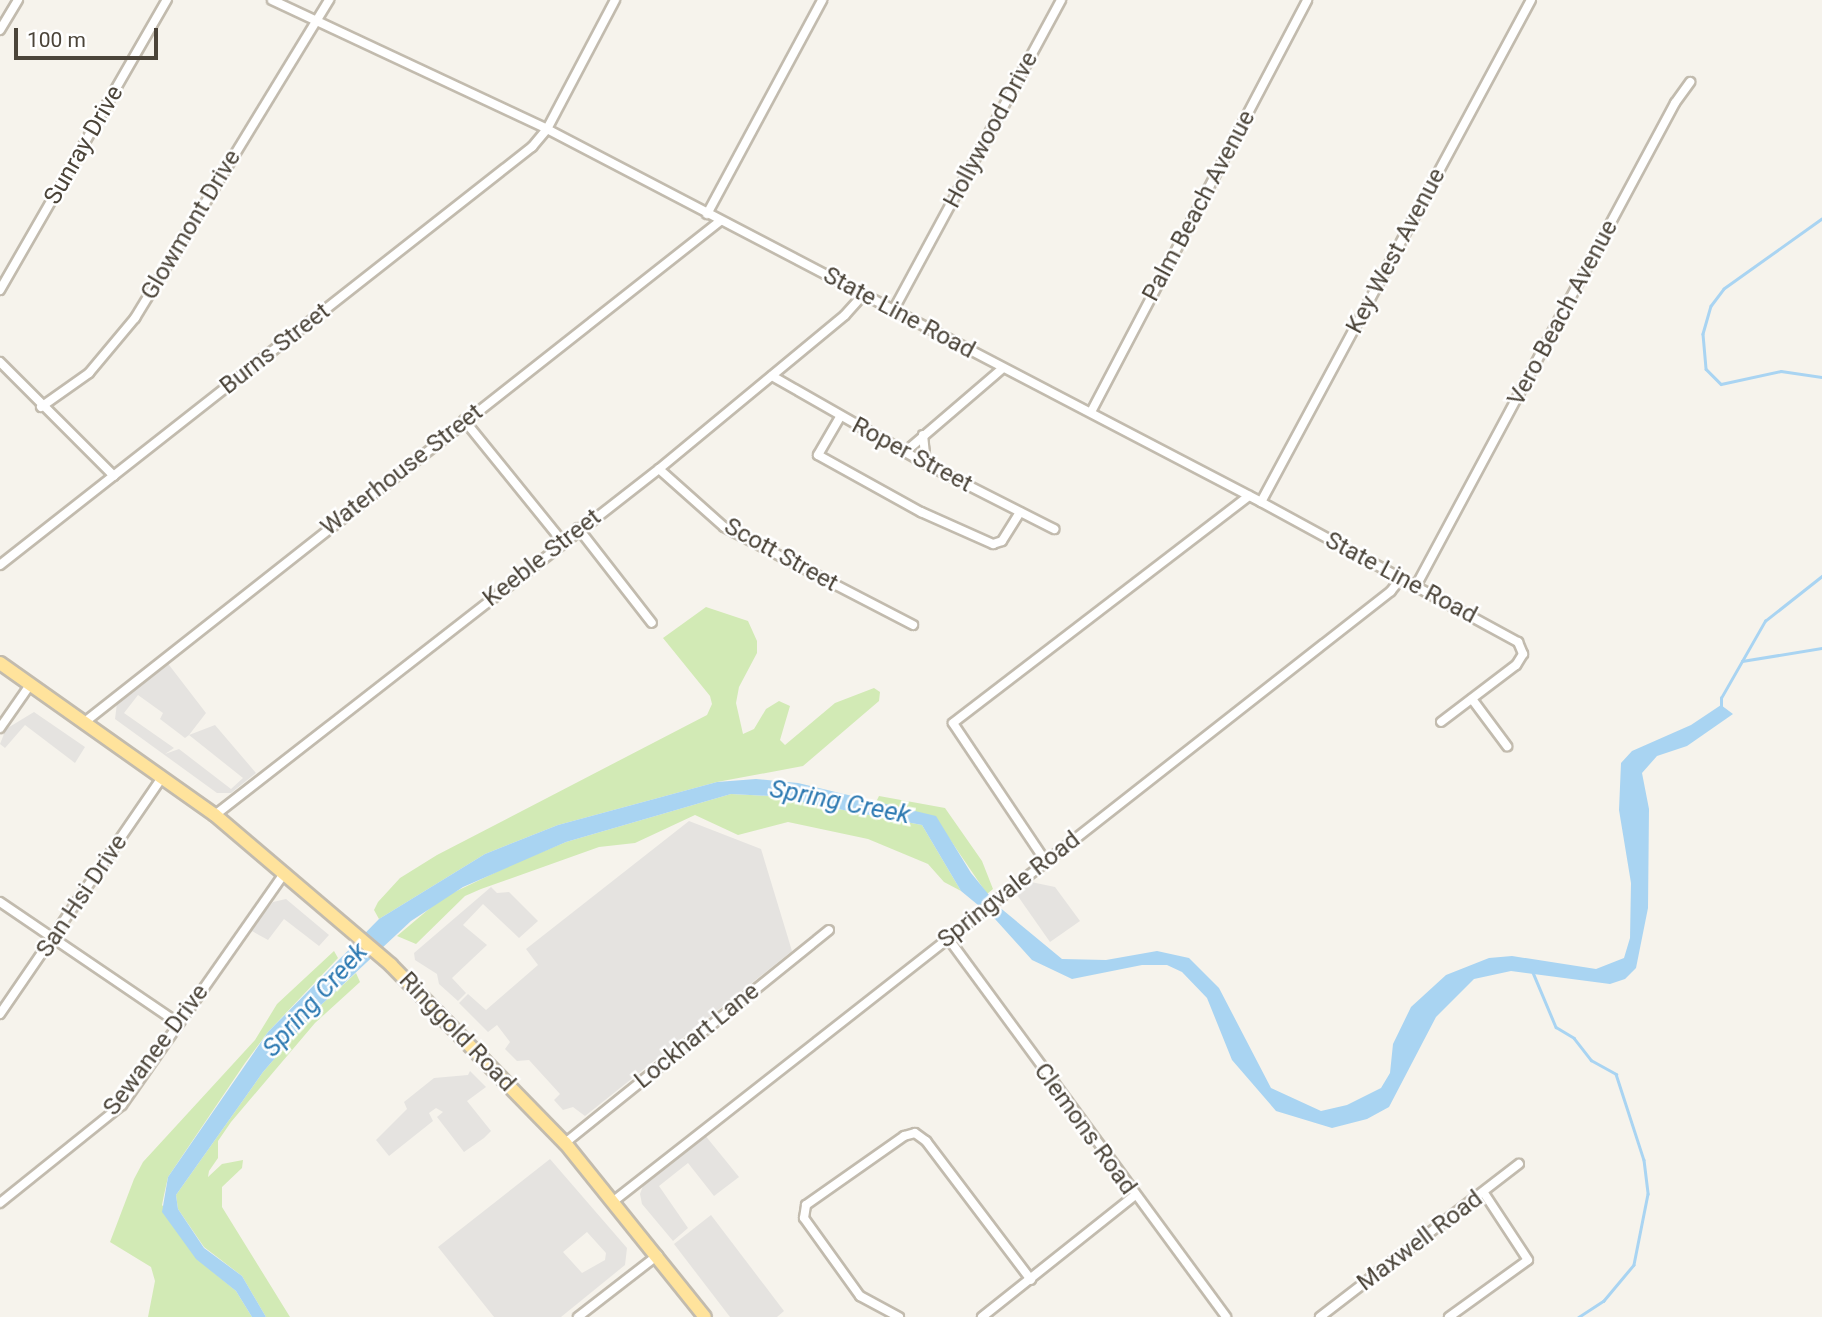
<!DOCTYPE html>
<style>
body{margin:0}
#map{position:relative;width:1822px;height:1317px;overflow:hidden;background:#f6f3ec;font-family:Roboto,sans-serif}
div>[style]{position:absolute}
.green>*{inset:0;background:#d2eab5}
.parking>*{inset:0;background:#e5e3e0}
.water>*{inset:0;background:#a9d4f2}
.stream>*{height:2.5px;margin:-1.25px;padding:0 1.25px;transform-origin:1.25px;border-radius:1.25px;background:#a9d4f2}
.roads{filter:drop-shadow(2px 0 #c2bbae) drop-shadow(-2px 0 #c2bbae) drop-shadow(0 2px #c2bbae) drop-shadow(0 -2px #c2bbae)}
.street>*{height:8px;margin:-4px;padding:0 4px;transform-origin:4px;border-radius:4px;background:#fff}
.primary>*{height:12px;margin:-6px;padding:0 6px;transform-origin:6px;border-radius:6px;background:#ffe39c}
span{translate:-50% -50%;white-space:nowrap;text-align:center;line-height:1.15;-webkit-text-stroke:5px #fff;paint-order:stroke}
.street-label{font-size:24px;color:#4b4439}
.water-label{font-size:26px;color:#2e7ab2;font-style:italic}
.scale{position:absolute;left:14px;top:28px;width:144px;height:32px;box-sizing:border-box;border:4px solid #4b4439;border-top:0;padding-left:9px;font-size:21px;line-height:24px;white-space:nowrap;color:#4b4439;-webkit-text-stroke:5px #fff;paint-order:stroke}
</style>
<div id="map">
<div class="green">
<i style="clip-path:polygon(706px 607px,748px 621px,757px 641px,757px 653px,739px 687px,736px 703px,743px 734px,754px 729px,766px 709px,779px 701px,790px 706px,780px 740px,785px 745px,835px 703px,874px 688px,880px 692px,879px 701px,803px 766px,717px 782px,558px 825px,485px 854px,379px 919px,374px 910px,378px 902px,400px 878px,437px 855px,707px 715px,712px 704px,710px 696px,663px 638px)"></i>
<i style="clip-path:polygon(731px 794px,770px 796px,922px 825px,961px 891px,944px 882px,928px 864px,868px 839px,788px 822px,738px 835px,695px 815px,635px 843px,599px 847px,481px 889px,465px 896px,416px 944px,397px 936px,442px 898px,513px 864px,566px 842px)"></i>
<i style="clip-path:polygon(879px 796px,945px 808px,982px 861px,993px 889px,987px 894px,949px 838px,877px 800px)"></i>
<i style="clip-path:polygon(334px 951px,338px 958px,268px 1032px,245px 1063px,168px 1177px,164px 1195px,162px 1205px,212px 1271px,236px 1291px,252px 1317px,148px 1317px,155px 1281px,151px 1267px,110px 1242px,134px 1179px,143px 1162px,255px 1040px,277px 1004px)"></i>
<i style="clip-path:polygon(356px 973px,360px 982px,315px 1023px,231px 1122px,218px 1141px,218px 1158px,209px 1171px,208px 1177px,222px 1164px,243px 1160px,242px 1168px,222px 1187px,222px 1207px,290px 1317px,266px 1317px,242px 1276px,204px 1247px,178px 1209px,176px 1195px,263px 1072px,322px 1004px)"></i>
</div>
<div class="parking">
<i style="clip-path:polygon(evenodd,166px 661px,206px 713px,189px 735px,215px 725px,256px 773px,231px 793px,217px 793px,115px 719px,117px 703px,166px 661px,138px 695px,163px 713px,160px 719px,185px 738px,189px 735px,243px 778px,231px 789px,179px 749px,165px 754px,174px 748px,124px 713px,138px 695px)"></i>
<i style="clip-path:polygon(34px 712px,85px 747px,75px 763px,25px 725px,5px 748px,0 744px,6px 729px)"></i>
<i style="clip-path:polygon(689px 821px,761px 849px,792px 951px,585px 1116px,573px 1107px,563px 1110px,554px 1100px,560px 1094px,529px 1060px,517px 1061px,505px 1049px,510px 1042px,497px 1025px,488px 1032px,459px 1003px,468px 994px,486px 1010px,538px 965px,526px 949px)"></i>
<i style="clip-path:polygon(1031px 882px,1055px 887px,1080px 921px,1050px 942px,1015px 892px)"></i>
<i style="clip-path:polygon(491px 887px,497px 893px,509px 892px,538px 921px,519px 938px,483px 904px,463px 925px,487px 945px,452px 978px,466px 993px,458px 1001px,439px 984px,437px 974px,415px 960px,414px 953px)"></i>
<i style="clip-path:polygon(286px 899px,329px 935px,319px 946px,284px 919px,268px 940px,250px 930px,273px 902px)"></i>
<i style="clip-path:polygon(470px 1071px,486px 1087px,467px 1101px,491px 1131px,484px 1138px,464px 1152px,437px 1117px,443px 1112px,436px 1108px,429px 1113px,433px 1121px,389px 1156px,376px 1140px,407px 1109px,404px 1102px,434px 1078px,468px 1075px)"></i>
<i style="clip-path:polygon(704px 1134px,739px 1177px,714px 1196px,688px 1163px,659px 1186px,688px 1228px,673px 1241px,642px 1204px,640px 1194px,644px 1183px)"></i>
<i style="clip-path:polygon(evenodd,550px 1159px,627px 1248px,625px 1265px,561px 1317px,494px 1317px,438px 1247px,550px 1159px,587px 1232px,606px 1253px,605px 1260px,582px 1273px,563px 1252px,587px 1232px)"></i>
<i style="clip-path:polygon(711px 1215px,784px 1311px,777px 1317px,730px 1317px,674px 1244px)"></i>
</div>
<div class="water">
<i style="clip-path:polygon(1721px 705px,1733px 714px,1687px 746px,1657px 756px,1642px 773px,1649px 809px,1648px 908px,1636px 968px,1625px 979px,1610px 984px,1511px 971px,1474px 979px,1436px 1017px,1389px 1107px,1367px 1119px,1332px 1128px,1276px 1111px,1232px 1060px,1207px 998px,1182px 972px,1167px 965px,1142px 965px,1072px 979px,1032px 960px,995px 919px,961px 891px,922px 825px,770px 796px,731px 794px,566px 842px,463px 887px,411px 921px,322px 1004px,263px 1072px,176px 1195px,178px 1209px,204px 1248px,242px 1276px,266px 1317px,252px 1317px,236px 1291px,196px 1259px,162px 1212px,168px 1177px,268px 1032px,379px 919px,485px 854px,558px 825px,717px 782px,756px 779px,798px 783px,936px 816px,971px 873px,998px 906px,1062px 959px,1106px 960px,1157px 951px,1189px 958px,1219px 988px,1271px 1088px,1321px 1111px,1347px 1105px,1381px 1088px,1390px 1073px,1393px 1044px,1411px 1007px,1446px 975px,1489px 958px,1512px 956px,1596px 969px,1624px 958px,1630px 938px,1631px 883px,1619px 810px,1621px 763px,1632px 751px,1691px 725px)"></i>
</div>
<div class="stream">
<i style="left:1822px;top:219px;width:120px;rotate:144.5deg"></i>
<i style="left:1724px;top:289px;width:21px;rotate:127deg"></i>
<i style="left:1711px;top:306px;width:29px;rotate:106deg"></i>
<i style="left:1703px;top:334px;width:35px;rotate:85deg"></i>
<i style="left:1706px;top:369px;width:21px;rotate:45deg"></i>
<i style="left:1721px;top:384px;width:61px;rotate:-12.2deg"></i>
<i style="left:1781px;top:371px;width:41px;rotate:8.3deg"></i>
<i style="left:1742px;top:661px;width:81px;rotate:-9.2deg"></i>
<i style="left:1721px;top:707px;width:9px;rotate:-90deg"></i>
<i style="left:1721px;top:698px;width:89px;rotate:-60.3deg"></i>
<i style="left:1765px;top:621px;width:73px;rotate:-38.3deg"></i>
<i style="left:1532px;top:970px;width:62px;rotate:67.2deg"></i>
<i style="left:1556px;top:1027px;width:21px;rotate:31deg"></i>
<i style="left:1574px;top:1038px;width:28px;rotate:52deg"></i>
<i style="left:1591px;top:1060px;width:29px;rotate:29deg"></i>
<i style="left:1616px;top:1074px;width:90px;rotate:72deg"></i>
<i style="left:1644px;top:1160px;width:34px;rotate:83deg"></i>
<i style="left:1648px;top:1194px;width:72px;rotate:101.2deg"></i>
<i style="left:1634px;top:1265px;width:47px;rotate:129.8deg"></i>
<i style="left:1604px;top:1301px;width:30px;rotate:147deg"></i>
</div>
<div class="roads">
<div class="street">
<i style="left:272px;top:0;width:304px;rotate:25.1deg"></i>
<i style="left:547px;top:129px;width:806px;rotate:27.58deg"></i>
<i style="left:1261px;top:502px;width:293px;rotate:28.6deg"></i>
<i style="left:1518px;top:642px;width:13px;rotate:67deg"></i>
<i style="left:1523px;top:654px;width:13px;rotate:122deg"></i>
<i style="left:1516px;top:665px;width:94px;rotate:142.8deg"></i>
<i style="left:0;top:30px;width:35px;rotate:-59deg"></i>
<i style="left:707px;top:214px;width:243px;rotate:-61.7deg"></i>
<i style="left:0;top:290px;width:335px;rotate:-60.1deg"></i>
<i style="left:894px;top:309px;width:351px;rotate:-61.6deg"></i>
<i style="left:0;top:362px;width:161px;rotate:45deg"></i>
<i style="left:772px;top:376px;width:177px;rotate:29.7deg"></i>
<i style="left:926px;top:464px;width:144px;rotate:26.9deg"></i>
<i style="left:41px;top:407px;width:59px;rotate:-35.3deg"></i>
<i style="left:89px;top:373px;width:72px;rotate:-50.1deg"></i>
<i style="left:135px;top:318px;width:373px;rotate:-58.6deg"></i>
<i style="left:1091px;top:412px;width:465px;rotate:-62.3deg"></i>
<i style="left:840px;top:417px;width:44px;rotate:120.1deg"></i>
<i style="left:818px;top:455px;width:118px;rotate:29deg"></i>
<i style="left:921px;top:512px;width:79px;rotate:24deg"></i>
<i style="left:993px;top:544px;width:9px;rotate:-18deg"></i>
<i style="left:1002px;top:541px;width:34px;rotate:-58deg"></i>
<i style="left:464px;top:420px;width:156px;rotate:51deg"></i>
<i style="left:923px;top:435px;width:29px;rotate:84deg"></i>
<i style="left:905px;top:452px;width:129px;rotate:-40.6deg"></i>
<i style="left:659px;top:469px;width:87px;rotate:41.7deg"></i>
<i style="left:724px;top:527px;width:213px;rotate:27.4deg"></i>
<i style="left:1261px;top:502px;width:570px;rotate:-61.73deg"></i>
<i style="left:578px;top:528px;width:120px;rotate:52.1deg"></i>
<i style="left:0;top:565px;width:677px;rotate:-38.16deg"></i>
<i style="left:532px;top:147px;width:23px;rotate:-50deg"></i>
<i style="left:547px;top:129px;width:146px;rotate:-62.2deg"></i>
<i style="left:1416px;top:586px;width:548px;rotate:-61.8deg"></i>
<i style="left:1675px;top:103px;width:26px;rotate:-54deg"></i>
<i style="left:1472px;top:699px;width:59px;rotate:53.3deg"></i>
<i style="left:86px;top:721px;width:807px;rotate:-38.26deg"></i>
<i style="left:0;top:728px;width:52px;rotate:-55.1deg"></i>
<i style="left:215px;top:815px;width:563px;rotate:-37.93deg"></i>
<i style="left:659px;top:469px;width:241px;rotate:-39.6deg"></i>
<i style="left:845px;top:315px;width:28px;rotate:-48deg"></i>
<i style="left:1046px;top:862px;width:167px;rotate:-123.8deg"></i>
<i style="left:953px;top:723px;width:373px;rotate:-37.5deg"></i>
<i style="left:0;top:902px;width:215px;rotate:34.2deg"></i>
<i style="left:948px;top:938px;width:470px;rotate:53.7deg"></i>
<i style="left:0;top:1014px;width:287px;rotate:-55.6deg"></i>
<i style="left:565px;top:1143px;width:339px;rotate:-38.9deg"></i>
<i style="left:615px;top:1200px;width:986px;rotate:-38.12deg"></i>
<i style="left:1391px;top:591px;width:16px;rotate:-52deg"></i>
<i style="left:0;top:1203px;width:156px;rotate:-38.8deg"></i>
<i style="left:122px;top:1105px;width:284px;rotate:-55deg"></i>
<i style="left:578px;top:1317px;width:101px;rotate:-37.8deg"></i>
<i style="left:899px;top:1317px;width:44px;rotate:-151.7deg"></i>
<i style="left:860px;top:1296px;width:96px;rotate:-125.7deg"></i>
<i style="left:804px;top:1218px;width:13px;rotate:-81deg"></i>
<i style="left:806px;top:1205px;width:120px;rotate:-35.1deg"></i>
<i style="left:904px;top:1136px;width:11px;rotate:-15deg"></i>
<i style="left:915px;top:1133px;width:14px;rotate:36deg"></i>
<i style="left:926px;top:1141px;width:174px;rotate:52.9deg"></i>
<i style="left:982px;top:1317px;width:194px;rotate:-38.5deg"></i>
<i style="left:1320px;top:1317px;width:251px;rotate:-37.6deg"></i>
<i style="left:1449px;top:1317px;width:97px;rotate:-35.8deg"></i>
<i style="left:1528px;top:1260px;width:80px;rotate:-123.3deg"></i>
</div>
<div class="primary">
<i style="left:0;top:663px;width:263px;rotate:35.3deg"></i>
<i style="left:215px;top:815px;width:231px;rotate:40.4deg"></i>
<i style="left:391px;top:965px;width:249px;rotate:45.7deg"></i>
<i style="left:565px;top:1143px;width:223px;rotate:51.2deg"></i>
</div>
</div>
<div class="street-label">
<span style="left:991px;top:130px;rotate:-62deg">Hollywood Drive</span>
<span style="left:84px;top:145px;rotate:-60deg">Sunray Drive</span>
<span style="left:1199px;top:206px;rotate:-62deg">Palm Beach Avenue</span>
<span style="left:191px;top:225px;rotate:-59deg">Glowmont Drive</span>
<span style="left:1396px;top:251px;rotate:-62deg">Key West Avenue</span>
<span style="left:899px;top:313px;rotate:28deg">State Line Road</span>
<span style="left:1563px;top:313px;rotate:-62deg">Vero Beach Avenue</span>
<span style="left:275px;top:349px;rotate:-38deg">Burns Street</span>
<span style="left:912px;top:455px;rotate:28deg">Roper Street</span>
<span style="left:402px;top:470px;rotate:-38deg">Waterhouse Street</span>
<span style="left:781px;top:555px;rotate:29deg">Scott Street</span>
<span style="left:542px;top:558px;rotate:-38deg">Keeble Street</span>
<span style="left:1401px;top:578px;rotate:28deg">State Line Road</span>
<span style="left:1009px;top:890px;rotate:-38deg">Springvale Road</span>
<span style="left:82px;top:896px;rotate:-56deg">San Hsi Drive</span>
<span style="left:457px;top:1032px;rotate:46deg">Ringgold Road</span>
<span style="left:697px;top:1036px;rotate:-39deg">Lockhart Lane</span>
<span style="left:156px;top:1050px;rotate:-53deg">Sewanee Drive</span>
<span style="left:1085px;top:1129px;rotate:54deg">Clemons Road</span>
<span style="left:1420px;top:1241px;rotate:-37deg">Maxwell Road</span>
</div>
<div class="water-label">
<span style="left:840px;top:802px;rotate:11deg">Spring Creek</span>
<span style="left:315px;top:1000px;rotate:-48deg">Spring Creek</span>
</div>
<div class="scale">100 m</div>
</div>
